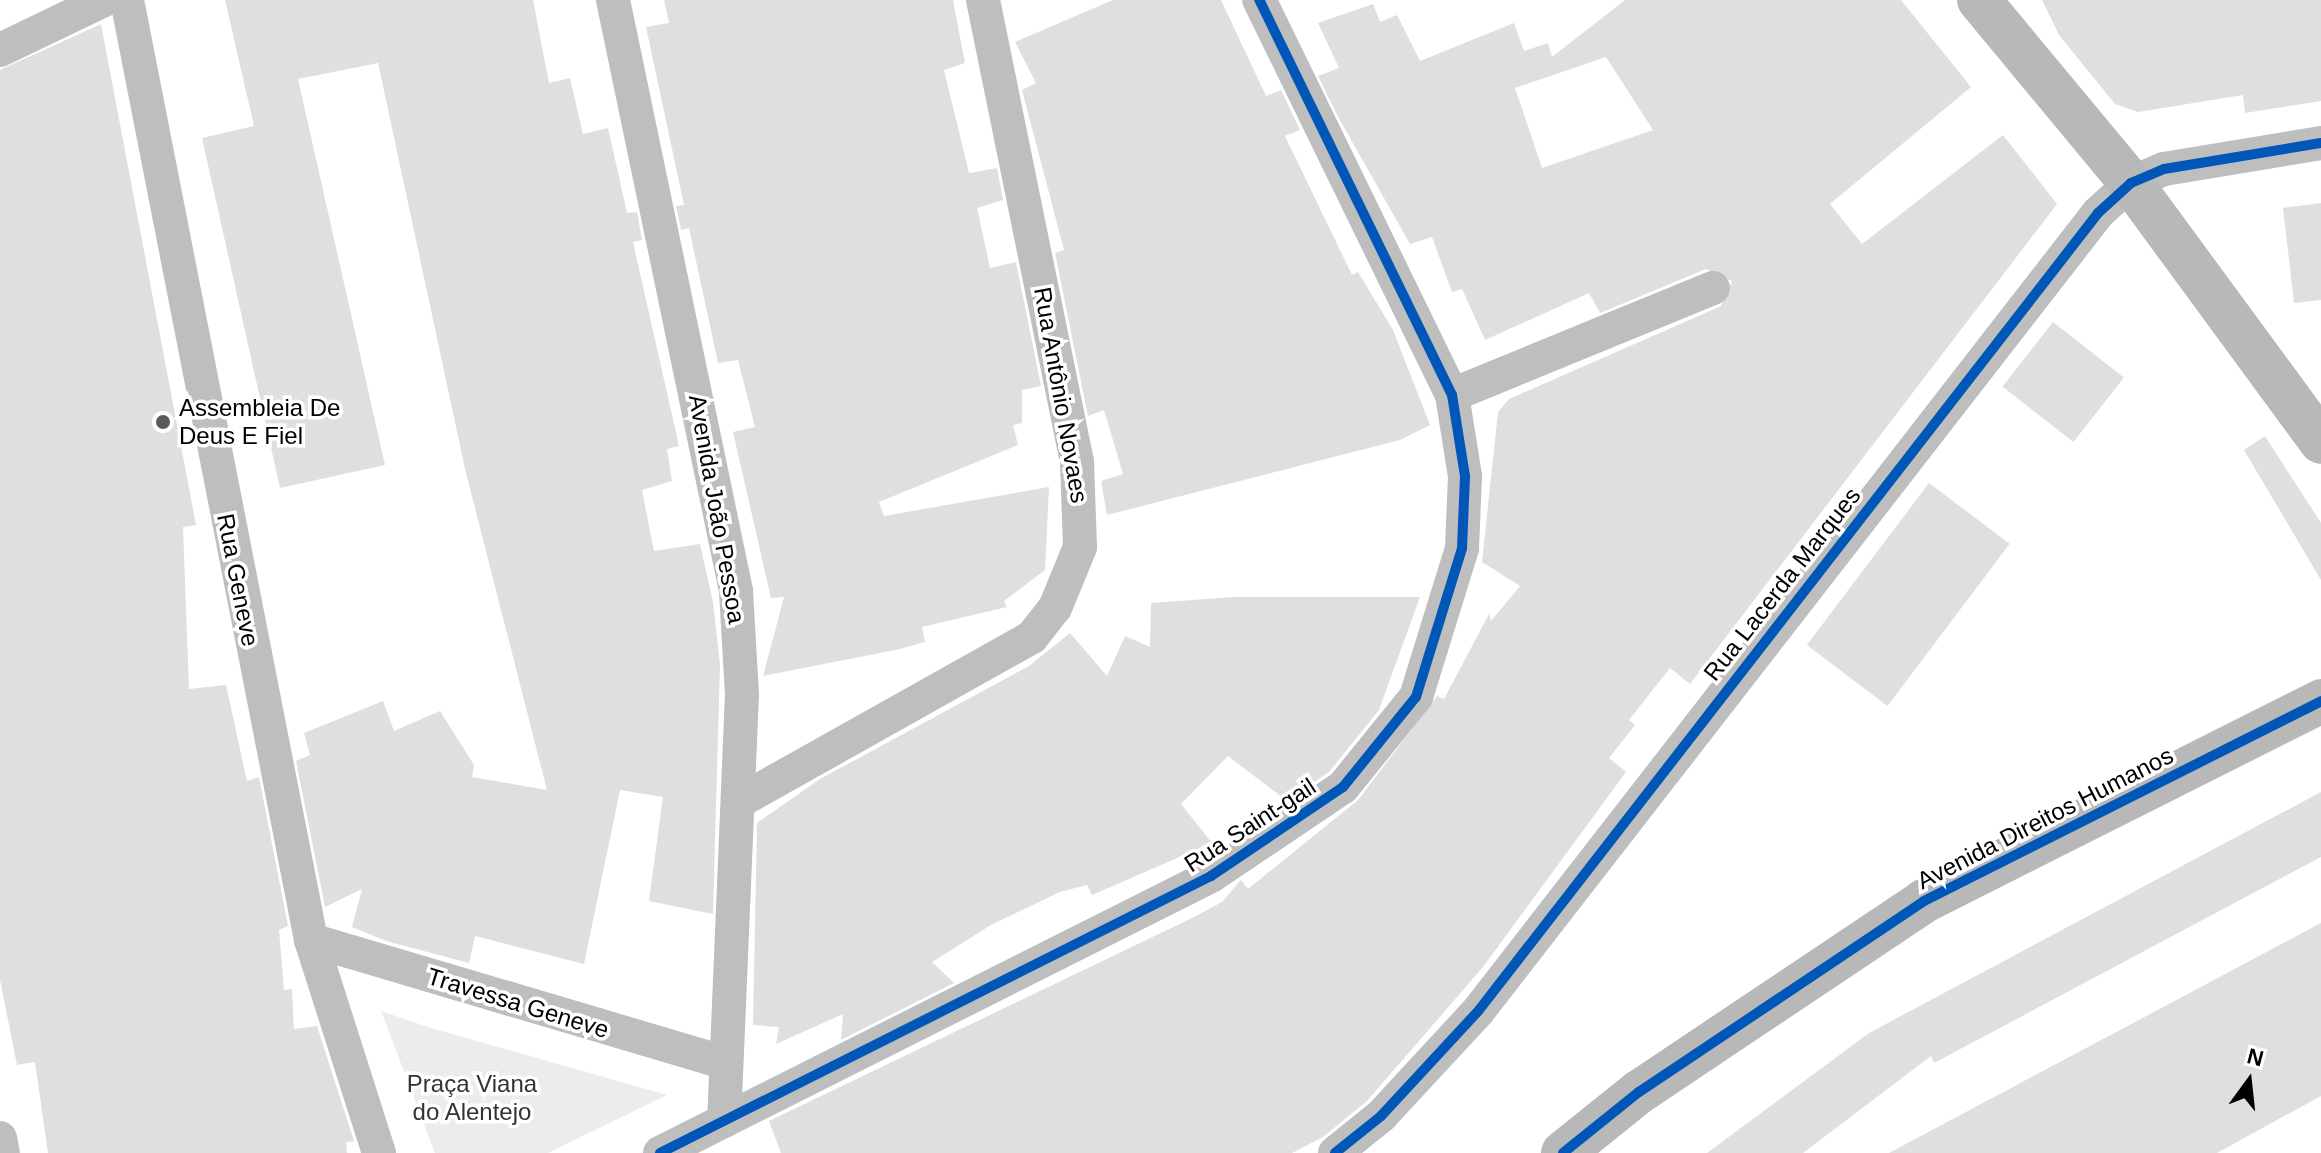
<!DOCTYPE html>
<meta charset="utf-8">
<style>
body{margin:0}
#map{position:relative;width:2321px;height:1153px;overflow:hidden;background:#fff;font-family:Helvetica,sans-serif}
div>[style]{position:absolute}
.green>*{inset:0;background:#ececec}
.building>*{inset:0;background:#dfdfdf;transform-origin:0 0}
.street>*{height:34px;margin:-17px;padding:0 17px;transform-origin:17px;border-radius:17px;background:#bebebe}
.secondary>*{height:44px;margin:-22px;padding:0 22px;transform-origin:22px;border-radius:22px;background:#b8b8b8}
.cycleway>*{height:10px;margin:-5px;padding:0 5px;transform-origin:5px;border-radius:5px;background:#0057b8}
.dots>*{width:22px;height:22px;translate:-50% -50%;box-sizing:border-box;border:4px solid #fff;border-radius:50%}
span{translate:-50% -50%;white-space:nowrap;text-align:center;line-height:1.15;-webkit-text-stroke:7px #fff;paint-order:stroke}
.street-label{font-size:24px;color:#000}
.poi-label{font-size:24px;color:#000}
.left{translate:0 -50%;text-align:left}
.park-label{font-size:24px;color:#333}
.north{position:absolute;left:2209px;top:1041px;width:80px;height:80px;-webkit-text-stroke:6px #fff;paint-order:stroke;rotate:15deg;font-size:22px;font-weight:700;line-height:32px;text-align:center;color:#000}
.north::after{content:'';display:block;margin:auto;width:28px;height:36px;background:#000;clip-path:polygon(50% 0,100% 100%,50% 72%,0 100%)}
</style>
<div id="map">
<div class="green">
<i style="clip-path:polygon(381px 1011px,431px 1028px,667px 1095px,548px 1153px,435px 1153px)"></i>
</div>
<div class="building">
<i style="clip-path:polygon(225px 0,533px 0,549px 83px,570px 78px,583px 134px,608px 128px,627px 213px,637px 212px,642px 240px,633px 242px,679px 446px,667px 449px,672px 481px,642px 490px,654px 551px,700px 544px,713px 602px,720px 665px,713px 914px,649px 901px,663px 797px,620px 790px,584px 964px,475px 936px,469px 963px,386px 941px,352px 927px,362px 889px,325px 907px,296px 761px,310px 755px,304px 733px,383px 701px,394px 731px,440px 711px,474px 765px,472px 777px,547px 790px,465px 469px,378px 63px,298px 79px,385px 465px,280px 488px,202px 138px,254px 126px)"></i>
<i style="clip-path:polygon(664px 0,953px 0,965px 63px,944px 70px,969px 173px,997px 168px,1003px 200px,977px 208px,990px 268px,1016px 262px,1041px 386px,1022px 390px,1022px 423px,1013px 425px,1018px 445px,879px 502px,884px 516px,1049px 487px,1045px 570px,1004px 601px,1007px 607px,922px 627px,925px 642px,900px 649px,763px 676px,784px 597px,771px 598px,733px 432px,755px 427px,738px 360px,718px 363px,689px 228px,681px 230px,676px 206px,684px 205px,646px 27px,669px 23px)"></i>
<i style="clip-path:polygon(1113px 0,1221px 0,1266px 96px,1281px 90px,1300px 130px,1285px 136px,1352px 275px,1358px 272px,1393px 330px,1430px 425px,1400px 440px,1107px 515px,1101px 481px,1123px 474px,1104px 410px,1088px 416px,1055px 253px,1064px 250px,1022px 90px,1036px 83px,1015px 42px)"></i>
<i style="clip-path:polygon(evenodd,1625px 0,1901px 0,1971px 87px,1830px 204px,1862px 244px,2003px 135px,2057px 204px,1690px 684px,1670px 668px,1629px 720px,1635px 725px,1609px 758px,1626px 772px,1483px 967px,1367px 1101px,1323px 1137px,1292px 1153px,781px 1153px,769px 1121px,1192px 918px,1222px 902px,1241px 880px,1248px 889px,1358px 800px,1437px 696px,1444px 699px,1489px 614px,1491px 621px,1520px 586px,1482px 562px,1498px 412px,1509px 399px,1721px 306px,1732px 281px,1706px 269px,1600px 313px,1589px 293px,1485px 340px,1462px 289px,1452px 292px,1432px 237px,1410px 244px,1337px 115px,1318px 76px,1339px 68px,1318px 23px,1373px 4px,1380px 22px,1397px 15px,1420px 61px,1514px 23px,1524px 51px,1548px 43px,1552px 57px,1625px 0,1606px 57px,1653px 130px,1542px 168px,1515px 88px,1606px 57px)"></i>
<i style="clip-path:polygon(2042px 0,2321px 0,2321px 101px,2245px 113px,2243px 95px,2138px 112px,2115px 104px,2059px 35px)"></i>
<i style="clip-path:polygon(101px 24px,196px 525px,183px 527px,189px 689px,226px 685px,247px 781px,259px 777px,288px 926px,279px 930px,284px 990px,292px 989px,294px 1029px,317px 1026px,354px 1141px,346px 1142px,347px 1153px,48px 1153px,35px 1062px,17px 1065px,0 980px,0 70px)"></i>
<i style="clip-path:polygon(2321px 203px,2321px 300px,2294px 303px,2283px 208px)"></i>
<i style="left:2053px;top:322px;width:90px;height:82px;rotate:38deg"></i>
<i style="clip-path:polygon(2265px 436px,2321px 523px,2321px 580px,2244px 450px)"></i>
<i style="left:1929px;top:483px;width:101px;height:203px;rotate:37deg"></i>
<i style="clip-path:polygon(1234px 597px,1420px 597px,1379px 710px,1329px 772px,1287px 801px,1228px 756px,1181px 804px,1212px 843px,1092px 895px,1087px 885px,1060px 892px,991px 925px,932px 962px,954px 983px,841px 1040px,843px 1014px,776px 1044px,779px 1027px,753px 1025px,757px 823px,820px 779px,1029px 666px,1070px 633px,1107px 676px,1125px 636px,1150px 647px,1151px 603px)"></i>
<i style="clip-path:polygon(2321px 792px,2321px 857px,1934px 1063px,1931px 1056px,1803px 1153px,1707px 1153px,1869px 1033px)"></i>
<i style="clip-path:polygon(2321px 923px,2321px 1096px,2217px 1153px,1889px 1153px)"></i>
</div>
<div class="street">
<i style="left:127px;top:0;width:958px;rotate:78.92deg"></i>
<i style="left:311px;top:940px;width:224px;rotate:72.3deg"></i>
<i style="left:613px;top:0;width:604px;rotate:78.24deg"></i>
<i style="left:736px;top:591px;width:103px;rotate:86.7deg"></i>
<i style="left:742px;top:694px;width:427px;rotate:92.4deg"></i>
<i style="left:0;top:50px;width:115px;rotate:-25.7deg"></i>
<i style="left:1452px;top:395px;width:282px;rotate:-22.3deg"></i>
<i style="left:738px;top:802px;width:337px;rotate:-29.3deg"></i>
<i style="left:1032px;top:637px;width:37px;rotate:-52deg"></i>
<i style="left:1055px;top:608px;width:66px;rotate:-67.7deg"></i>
<i style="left:1080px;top:547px;width:85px;rotate:-92deg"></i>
<i style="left:1077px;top:462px;width:471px;rotate:-101.5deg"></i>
<i style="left:311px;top:940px;width:432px;rotate:16.5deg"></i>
<i style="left:0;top:1138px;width:15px;rotate:79deg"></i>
<i style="left:660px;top:1153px;width:617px;rotate:-26.69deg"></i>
<i style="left:1211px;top:876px;width:159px;rotate:-34deg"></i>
<i style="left:1343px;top:787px;width:116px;rotate:-51deg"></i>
<i style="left:1416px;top:697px;width:156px;rotate:-72.8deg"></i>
<i style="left:1462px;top:548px;width:72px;rotate:-87.6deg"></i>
<i style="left:1465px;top:476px;width:82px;rotate:-99.1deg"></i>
<i style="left:1452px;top:395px;width:440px;rotate:-116deg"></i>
<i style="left:1335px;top:1153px;width:59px;rotate:-38.8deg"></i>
<i style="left:1381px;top:1116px;width:144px;rotate:-47.2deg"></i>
<i style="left:1479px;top:1010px;width:1009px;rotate:-52.16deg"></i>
<i style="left:2098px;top:213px;width:45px;rotate:-42.3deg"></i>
<i style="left:2131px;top:183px;width:36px;rotate:-23deg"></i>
<i style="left:2164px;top:169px;width:159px;rotate:-9.4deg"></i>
</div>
<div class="secondary">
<i style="left:1979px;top:0;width:238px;rotate:50.3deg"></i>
<i style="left:2131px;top:183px;width:321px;rotate:53.7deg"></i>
<i style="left:1563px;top:1153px;width:97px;rotate:-38.8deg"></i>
<i style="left:1639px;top:1092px;width:343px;rotate:-33.8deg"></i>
<i style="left:1924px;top:901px;width:445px;rotate:-26.7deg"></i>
</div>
<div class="cycleway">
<i style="left:660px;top:1153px;width:617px;rotate:-26.69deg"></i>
<i style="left:1211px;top:876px;width:159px;rotate:-34deg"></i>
<i style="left:1343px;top:787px;width:116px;rotate:-51deg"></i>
<i style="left:1416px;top:697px;width:156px;rotate:-72.8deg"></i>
<i style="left:1462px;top:548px;width:72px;rotate:-87.6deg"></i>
<i style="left:1465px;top:476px;width:82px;rotate:-99.1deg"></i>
<i style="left:1452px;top:395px;width:440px;rotate:-116deg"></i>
<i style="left:1335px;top:1153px;width:59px;rotate:-38.8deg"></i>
<i style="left:1381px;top:1116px;width:144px;rotate:-47.2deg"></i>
<i style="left:1479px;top:1010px;width:1009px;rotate:-52.16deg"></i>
<i style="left:2098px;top:213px;width:45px;rotate:-42.3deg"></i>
<i style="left:2131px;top:183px;width:36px;rotate:-23deg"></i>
<i style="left:2164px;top:169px;width:159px;rotate:-9.4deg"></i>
<i style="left:1563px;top:1153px;width:97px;rotate:-38.8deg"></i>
<i style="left:1639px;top:1092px;width:343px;rotate:-33.8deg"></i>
<i style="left:1924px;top:901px;width:445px;rotate:-26.7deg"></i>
</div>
<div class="dots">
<i style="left:163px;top:422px;background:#595959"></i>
</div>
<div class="street-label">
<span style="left:1061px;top:395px;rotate:80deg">Rua Antônio Novaes</span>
<span style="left:717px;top:509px;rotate:80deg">Avenida João Pessoa</span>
<span style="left:238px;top:580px;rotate:79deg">Rua Geneve</span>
<span style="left:1782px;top:584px;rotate:-52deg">Rua Lacerda Marques</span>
<span style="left:2045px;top:818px;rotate:-27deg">Avenida Direitos Humanos</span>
<span style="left:1250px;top:825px;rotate:-33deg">Rua Saint-gail</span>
<span style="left:518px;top:1003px;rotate:17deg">Travessa Geneve</span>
</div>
<div class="poi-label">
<span class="left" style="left:179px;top:422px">Assembleia De<br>Deus E Fiel</span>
</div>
<div class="park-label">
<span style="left:472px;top:1098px">Praça Viana<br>do Alentejo</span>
</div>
<div class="north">N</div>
</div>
